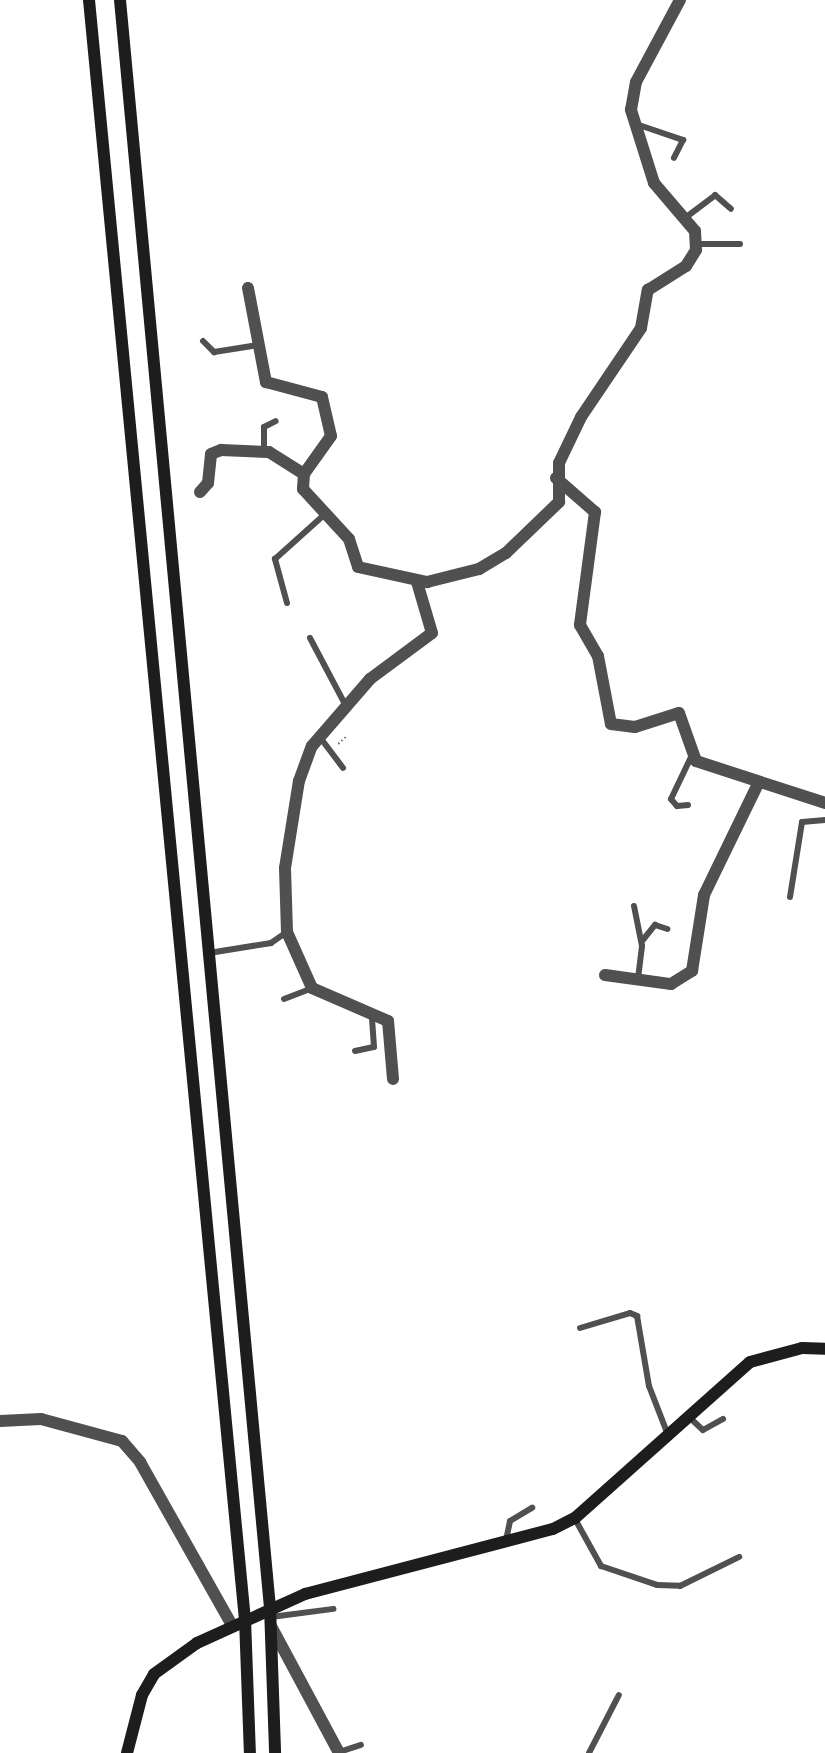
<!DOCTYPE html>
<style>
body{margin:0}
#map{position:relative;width:825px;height:1753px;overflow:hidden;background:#fff;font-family:"Nunito Sans",sans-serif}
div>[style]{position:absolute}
.path>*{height:2px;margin-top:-1px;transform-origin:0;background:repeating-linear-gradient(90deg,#727272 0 1.5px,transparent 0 4.5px)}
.lane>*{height:6px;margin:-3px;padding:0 3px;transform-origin:3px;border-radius:3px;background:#505050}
.street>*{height:12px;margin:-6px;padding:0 6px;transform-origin:6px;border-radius:6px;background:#505050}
.secondary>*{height:12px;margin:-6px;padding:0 6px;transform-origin:6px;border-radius:6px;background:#1d1d1d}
span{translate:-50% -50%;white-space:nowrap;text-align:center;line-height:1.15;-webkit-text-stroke:4.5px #fff;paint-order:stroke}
</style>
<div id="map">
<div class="path">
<i style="left:338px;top:744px;width:12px;rotate:-42deg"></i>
</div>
<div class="lane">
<i style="left:636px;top:124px;width:50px;rotate:18.8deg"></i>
<i style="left:683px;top:140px;width:20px;rotate:117deg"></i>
<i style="left:685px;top:218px;width:38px;rotate:-37deg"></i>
<i style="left:715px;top:195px;width:21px;rotate:41deg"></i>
<i style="left:697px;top:244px;width:43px"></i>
<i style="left:203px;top:341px;width:16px;rotate:45deg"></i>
<i style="left:214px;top:352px;width:45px;rotate:-9deg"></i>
<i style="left:264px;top:451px;width:24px;rotate:-90deg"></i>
<i style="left:264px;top:427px;width:13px;rotate:-27deg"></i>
<i style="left:287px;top:603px;width:46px;rotate:-105.3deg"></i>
<i style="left:275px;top:559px;width:67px;rotate:-42deg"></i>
<i style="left:310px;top:638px;width:75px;rotate:62.1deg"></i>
<i style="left:319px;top:736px;width:40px;rotate:53deg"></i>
<i style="left:688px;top:805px;width:11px;rotate:175deg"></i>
<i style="left:677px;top:806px;width:9px;rotate:-131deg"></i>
<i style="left:671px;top:799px;width:47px;rotate:-64.5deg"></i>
<i style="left:790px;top:897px;width:76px;rotate:-80.9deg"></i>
<i style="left:802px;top:822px;width:23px;rotate:-5deg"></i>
<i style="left:634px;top:906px;width:41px;rotate:78.7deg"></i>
<i style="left:642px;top:946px;width:32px;rotate:97deg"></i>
<i style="left:642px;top:941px;width:21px;rotate:-51deg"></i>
<i style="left:655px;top:925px;width:13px;rotate:18deg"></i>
<i style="left:209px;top:953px;width:63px;rotate:-9.2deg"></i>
<i style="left:271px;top:943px;width:19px;rotate:-35deg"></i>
<i style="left:284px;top:999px;width:30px;rotate:-21deg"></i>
<i style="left:355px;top:1051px;width:19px;rotate:-12deg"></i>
<i style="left:374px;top:1047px;width:32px;rotate:-94deg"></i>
<i style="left:580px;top:1328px;width:52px;rotate:-16.7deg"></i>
<i style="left:630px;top:1313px;width:8px;rotate:23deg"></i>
<i style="left:637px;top:1316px;width:71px;rotate:80.3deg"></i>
<i style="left:649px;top:1386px;width:53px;rotate:68.8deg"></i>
<i style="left:689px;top:1417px;width:19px;rotate:43deg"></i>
<i style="left:703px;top:1430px;width:23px;rotate:-29deg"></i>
<i style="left:575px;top:1519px;width:54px;rotate:61deg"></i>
<i style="left:601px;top:1566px;width:59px;rotate:18.7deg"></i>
<i style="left:657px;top:1585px;width:23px;rotate:2deg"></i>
<i style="left:680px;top:1586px;width:66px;rotate:-26.2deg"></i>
<i style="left:506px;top:1540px;width:19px;rotate:-78deg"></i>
<i style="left:510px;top:1521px;width:26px;rotate:-31deg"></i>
<i style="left:271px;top:1617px;width:63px;rotate:-7.4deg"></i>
<i style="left:339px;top:1752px;width:23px;rotate:-18deg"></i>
<i style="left:589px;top:1753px;width:65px;rotate:-62.7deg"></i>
</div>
<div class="street">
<i style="left:248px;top:288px;width:96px;rotate:79.2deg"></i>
<i style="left:266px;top:382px;width:58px;rotate:15deg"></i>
<i style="left:322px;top:397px;width:40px;rotate:77deg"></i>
<i style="left:331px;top:436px;width:47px;rotate:125.4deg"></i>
<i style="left:304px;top:474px;width:15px;rotate:94deg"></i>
<i style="left:303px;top:489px;width:68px;rotate:47.4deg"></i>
<i style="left:349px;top:539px;width:29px;rotate:72deg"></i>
<i style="left:358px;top:567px;width:71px;rotate:12.3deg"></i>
<i style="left:427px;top:582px;width:54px;rotate:-14deg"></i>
<i style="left:479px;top:569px;width:31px;rotate:-31deg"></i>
<i style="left:506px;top:553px;width:74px;rotate:-43.9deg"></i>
<i style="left:559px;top:502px;width:39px;rotate:-90deg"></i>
<i style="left:559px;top:463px;width:51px;rotate:-64.4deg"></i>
<i style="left:581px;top:417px;width:107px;rotate:-56deg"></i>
<i style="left:641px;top:328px;width:39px;rotate:-80deg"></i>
<i style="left:648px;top:290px;width:45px;rotate:-32.3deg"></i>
<i style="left:686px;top:266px;width:19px;rotate:-58deg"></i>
<i style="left:696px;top:250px;width:19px;rotate:-93deg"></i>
<i style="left:695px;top:231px;width:63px;rotate:-130.5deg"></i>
<i style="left:654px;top:183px;width:77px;rotate:-107.5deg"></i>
<i style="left:631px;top:110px;width:28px;rotate:-80deg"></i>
<i style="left:636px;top:82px;width:93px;rotate:-61.8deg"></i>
<i style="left:556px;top:478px;width:52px;rotate:41.1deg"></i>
<i style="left:595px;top:512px;width:114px;rotate:97.6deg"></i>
<i style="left:580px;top:625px;width:36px;rotate:60deg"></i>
<i style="left:598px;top:656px;width:69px;rotate:79.2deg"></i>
<i style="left:611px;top:724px;width:24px;rotate:7deg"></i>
<i style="left:635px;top:727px;width:46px;rotate:-17.7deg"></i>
<i style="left:679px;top:713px;width:51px;rotate:70.5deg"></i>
<i style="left:696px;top:761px;width:136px;rotate:18deg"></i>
<i style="left:200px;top:492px;width:12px;rotate:-48deg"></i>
<i style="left:208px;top:483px;width:29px;rotate:-84deg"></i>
<i style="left:211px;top:454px;width:11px;rotate:-22deg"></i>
<i style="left:221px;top:450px;width:48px;rotate:2.4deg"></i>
<i style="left:269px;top:452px;width:41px;rotate:32.2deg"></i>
<i style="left:605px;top:975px;width:67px;rotate:7.8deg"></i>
<i style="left:671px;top:984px;width:25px;rotate:-32deg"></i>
<i style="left:692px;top:971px;width:77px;rotate:-81deg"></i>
<i style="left:704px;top:895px;width:123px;rotate:-64.1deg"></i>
<i style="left:393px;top:1079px;width:58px;rotate:-94.9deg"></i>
<i style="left:388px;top:1021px;width:83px;rotate:-156.5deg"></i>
<i style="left:312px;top:988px;width:61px;rotate:-114.1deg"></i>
<i style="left:287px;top:932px;width:64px;rotate:-91.8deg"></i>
<i style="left:285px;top:868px;width:88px;rotate:-80.9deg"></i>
<i style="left:299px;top:781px;width:37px;rotate:-70deg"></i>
<i style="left:312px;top:746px;width:89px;rotate:-49.1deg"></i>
<i style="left:370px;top:679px;width:77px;rotate:-36.6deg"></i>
<i style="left:432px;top:633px;width:53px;rotate:-106.4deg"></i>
<i style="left:0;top:1421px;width:41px;rotate:-2.8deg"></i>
<i style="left:41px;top:1419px;width:84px;rotate:15.2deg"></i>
<i style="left:122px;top:1441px;width:28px;rotate:49deg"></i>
<i style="left:140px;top:1462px;width:187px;rotate:60.6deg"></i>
<i style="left:271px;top:1626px;width:144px;rotate:61.8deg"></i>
</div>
<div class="secondary">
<i style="left:89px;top:0;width:1626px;rotate:84.5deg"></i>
<i style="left:245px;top:1619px;width:134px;rotate:87.9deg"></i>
<i style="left:120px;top:0;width:1614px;rotate:84.67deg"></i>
<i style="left:270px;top:1607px;width:146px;rotate:88deg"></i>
<i style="left:127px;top:1753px;width:60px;rotate:-75.5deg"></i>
<i style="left:142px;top:1695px;width:24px;rotate:-60deg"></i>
<i style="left:154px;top:1674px;width:53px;rotate:-35.8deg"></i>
<i style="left:197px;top:1643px;width:119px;rotate:-24.4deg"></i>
<i style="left:305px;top:1594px;width:256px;rotate:-14.7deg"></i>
<i style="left:553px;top:1529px;width:25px;rotate:-27deg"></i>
<i style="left:575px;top:1518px;width:234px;rotate:-41.7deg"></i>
<i style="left:750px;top:1362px;width:54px;rotate:-15.1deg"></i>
<i style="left:802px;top:1348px;width:23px;rotate:2deg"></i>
</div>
</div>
